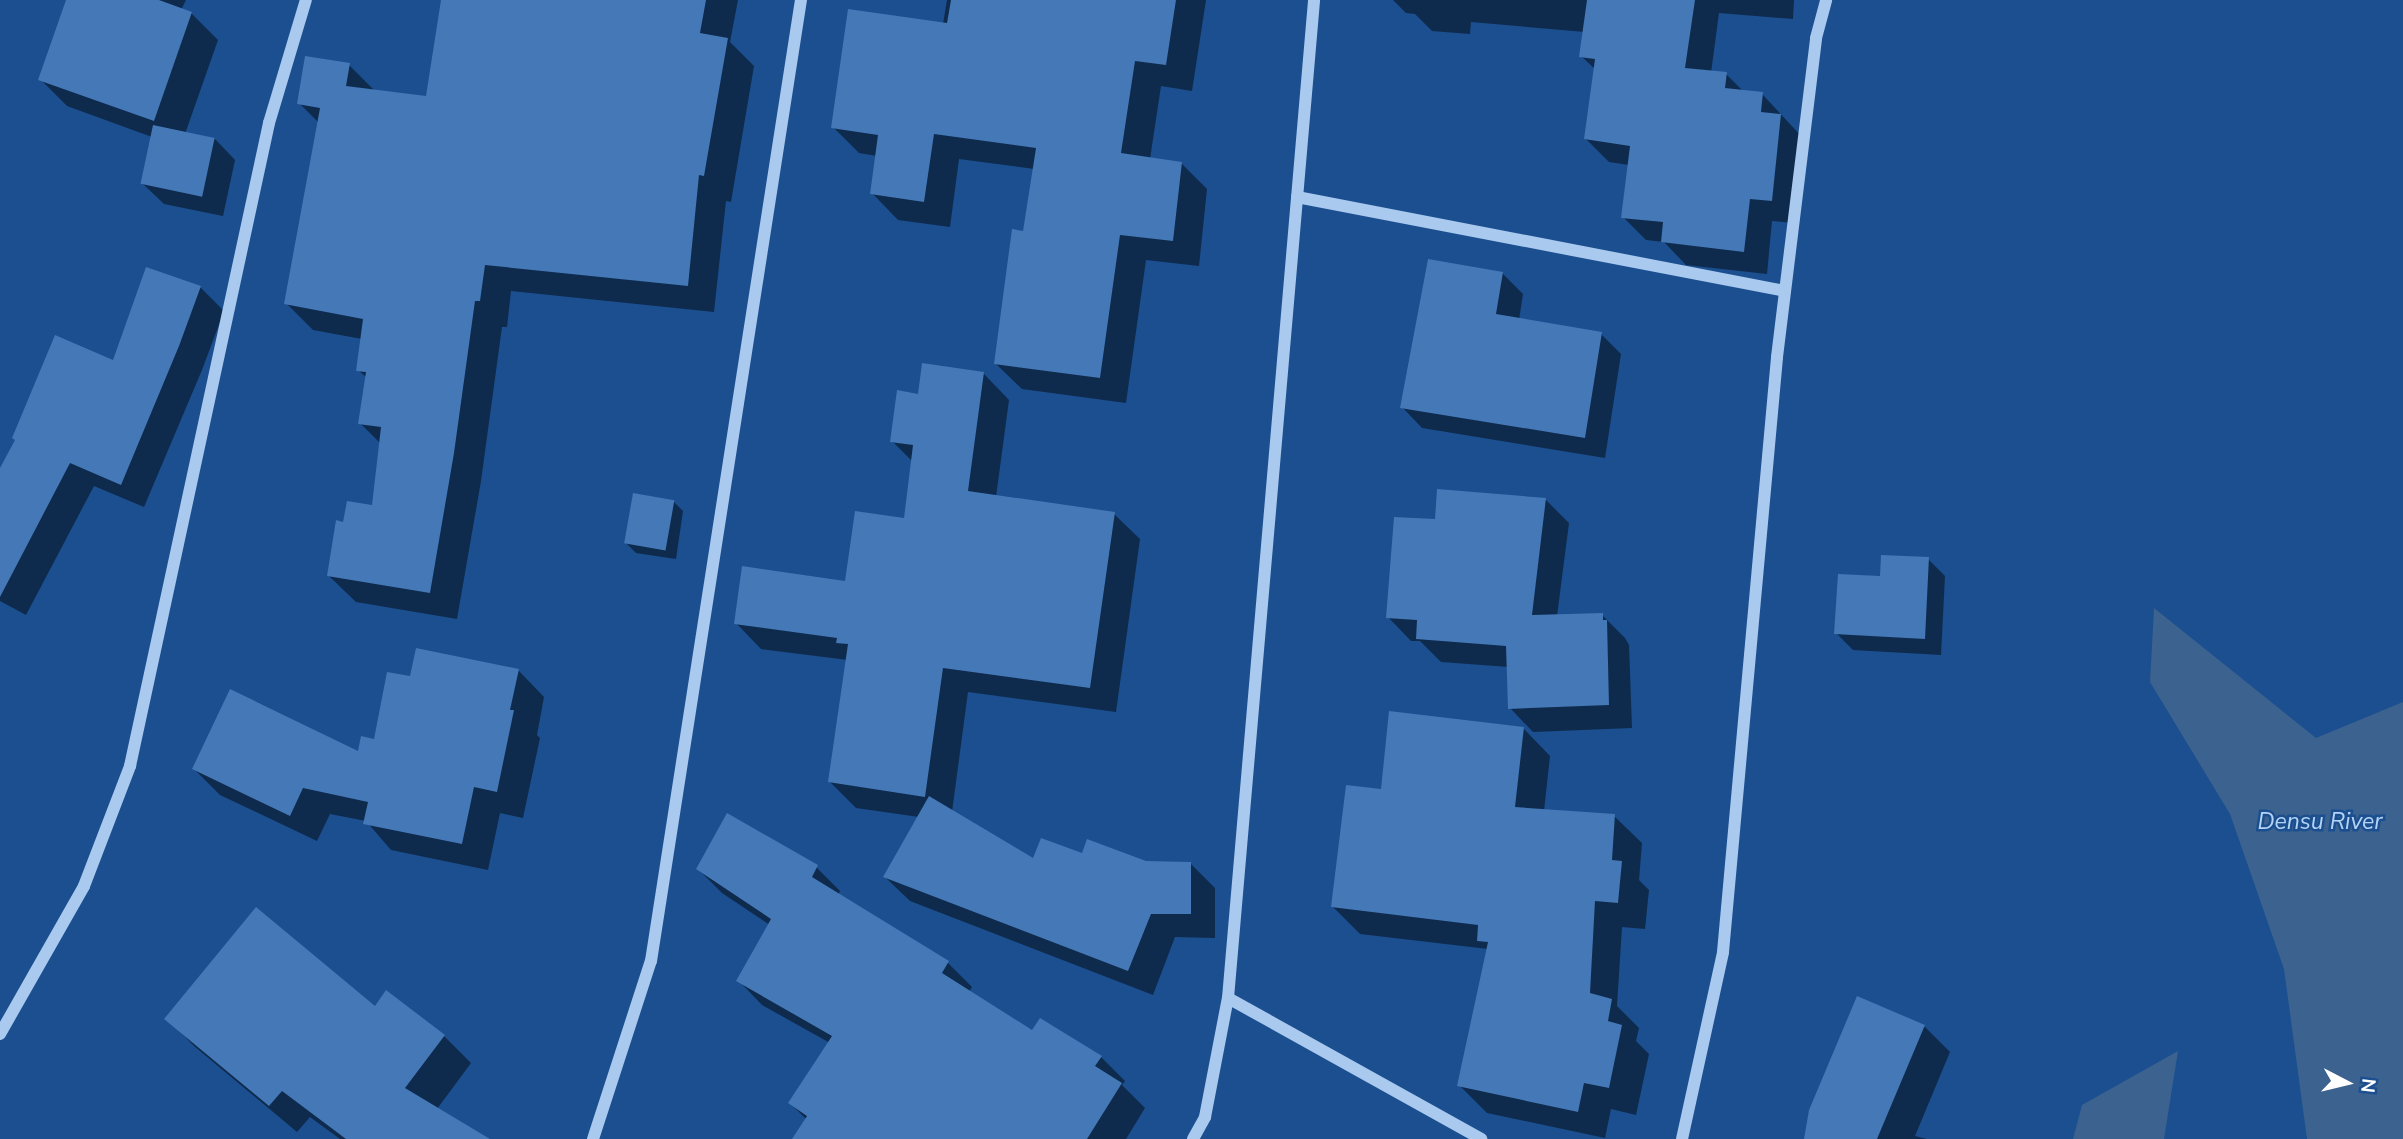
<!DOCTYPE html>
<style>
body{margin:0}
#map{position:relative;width:2403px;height:1139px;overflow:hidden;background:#1b4f8f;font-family:"Nunito Sans",sans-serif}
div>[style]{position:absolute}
.water>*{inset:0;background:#3c6290}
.shadow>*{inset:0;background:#0007}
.building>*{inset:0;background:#4478b7;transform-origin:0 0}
.minor>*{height:12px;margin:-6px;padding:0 6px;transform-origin:6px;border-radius:6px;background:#a9c9ee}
span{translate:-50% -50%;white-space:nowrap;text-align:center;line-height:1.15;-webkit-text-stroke:5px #1b4f8f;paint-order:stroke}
.water-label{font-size:23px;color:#b5d3f5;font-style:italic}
.north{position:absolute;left:2312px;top:1048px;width:70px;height:70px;-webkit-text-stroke:5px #1b4f8f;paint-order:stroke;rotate:97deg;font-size:19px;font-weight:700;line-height:28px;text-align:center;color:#fff}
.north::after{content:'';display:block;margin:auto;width:24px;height:32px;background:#fff;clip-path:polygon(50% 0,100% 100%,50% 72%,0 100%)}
</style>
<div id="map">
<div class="water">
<i style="clip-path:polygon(2154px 608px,2316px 738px,2403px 702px,2403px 1139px,2307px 1139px,2284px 969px,2230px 814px,2150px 682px)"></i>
<i style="clip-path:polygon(2178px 1051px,2164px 1139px,2073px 1139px,2082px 1105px)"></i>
</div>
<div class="shadow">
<i style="clip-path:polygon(68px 0,186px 0,181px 10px,191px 13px,218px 40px,185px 134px,215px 139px,235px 160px,223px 216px,164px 204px,143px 184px,152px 137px,67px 106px,40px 79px)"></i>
<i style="clip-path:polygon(442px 0,738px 0,730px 42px,754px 66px,731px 202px,726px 201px,714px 312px,511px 291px,507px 327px,502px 327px,481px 481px,457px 619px,356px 602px,329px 576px,345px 524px,373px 508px,381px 444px,360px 423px,367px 378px,358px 370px,362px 339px,313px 330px,286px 303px,319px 123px,299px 103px,349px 65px,376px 92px,427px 98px)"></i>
<i style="clip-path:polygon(947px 0,1206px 0,1192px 91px,1161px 86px,1150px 159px,1181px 163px,1207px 189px,1199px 266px,1146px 260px,1126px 403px,1022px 389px,995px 363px,1025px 233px,1034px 169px,959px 159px,950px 227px,898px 220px,872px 193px,877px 156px,859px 153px,833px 127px,943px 24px)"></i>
<i style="clip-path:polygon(1393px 0,1794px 0,1793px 19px,1719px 13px,1711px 73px,1726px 74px,1744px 92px,1762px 94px,1804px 139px,1795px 223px,1772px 221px,1767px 274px,1686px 265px,1664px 242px,1646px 240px,1623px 217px,1629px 165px,1609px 162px,1586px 139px,1596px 70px,1581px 56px,1585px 32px,1471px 22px,1470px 34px,1432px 31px,1415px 14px,1406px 13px)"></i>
<i style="clip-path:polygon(1502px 273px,1523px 294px,1519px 320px,1601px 334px,1621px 354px,1605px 458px,1422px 428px,1402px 407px)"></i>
<i style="clip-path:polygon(200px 287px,224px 311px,202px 370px,144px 507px,94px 486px,26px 615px,0 601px,0 472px,114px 362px)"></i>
<i style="clip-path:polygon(984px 374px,1009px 400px,996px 497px,1114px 514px,1140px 539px,1116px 712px,968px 692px,952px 812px,1034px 861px,1083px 855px,1145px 863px,1190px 863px,1215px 888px,1215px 938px,1175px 937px,1153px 995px,910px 901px,885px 877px,919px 817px,856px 808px,830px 782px,848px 660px,761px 649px,736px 623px,847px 583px,905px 520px,913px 462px,892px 441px,919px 396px)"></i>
<i style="clip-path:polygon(1545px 499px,1569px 523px,1557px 616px,1602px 615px,1625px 638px,1629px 645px,1632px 728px,1533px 732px,1510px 708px,1509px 667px,1441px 662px,1420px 641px,1411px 641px,1388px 617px,1437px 521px)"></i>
<i style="clip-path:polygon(673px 501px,683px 511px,676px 559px,636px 553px,626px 543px)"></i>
<i style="clip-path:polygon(1928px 559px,1945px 576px,1941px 655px,1853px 650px,1836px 633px,1882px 578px)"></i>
<i style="clip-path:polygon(518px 670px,544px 697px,537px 735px,540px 738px,523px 818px,500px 813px,488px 870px,391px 850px,366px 821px,330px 814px,317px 841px,220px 795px,194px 769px,359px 753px,375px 741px,412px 678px)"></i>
<i style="clip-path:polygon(1523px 728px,1550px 756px,1544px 811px,1614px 816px,1642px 843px,1639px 880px,1649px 890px,1645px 929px,1622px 927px,1617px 1006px,1639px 1028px,1636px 1041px,1649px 1054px,1636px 1115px,1611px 1109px,1605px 1138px,1487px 1113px,1459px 1085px,1488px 949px,1360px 934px,1332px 906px,1382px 791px)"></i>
<i style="clip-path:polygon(816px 867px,840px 891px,838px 895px,948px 963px,972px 987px,969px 992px,1033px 1033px,1101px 1057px,1125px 1081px,1122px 1085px,1145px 1108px,1126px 1139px,794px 1139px,807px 1120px,790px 1103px,830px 1043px,762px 1005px,739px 981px,770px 925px,722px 893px,698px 869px)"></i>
<i style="clip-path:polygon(375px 1008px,444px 1036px,471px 1063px,437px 1109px,486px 1139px,340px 1139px,310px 1117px,297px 1132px,194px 1046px,167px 1018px)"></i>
<i style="clip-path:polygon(1924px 1026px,1950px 1052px,1915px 1136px,1927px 1139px,1806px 1139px)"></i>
</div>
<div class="building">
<i style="clip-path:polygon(66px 0,159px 0,192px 12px,154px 121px,38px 80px)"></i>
<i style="clip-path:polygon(441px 0,706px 0,700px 33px,728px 38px,704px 176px,699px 175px,688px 286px,485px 265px,480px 301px,475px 301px,454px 453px,430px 593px,327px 576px,336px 520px,343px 522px,347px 501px,372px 505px,381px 427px,358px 424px,366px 372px,356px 371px,363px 319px,284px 304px,320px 108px,297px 104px,305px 56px,350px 63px,346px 86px,426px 96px)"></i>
<i style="clip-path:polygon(951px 0,1176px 0,1166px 65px,1135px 61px,1121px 153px,1182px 162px,1173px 241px,1120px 235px,1100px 378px,994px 364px,1012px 229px,1023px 231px,1036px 148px,934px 134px,924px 202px,870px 194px,878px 135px,831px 128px,848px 9px,947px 23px)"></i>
<i style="clip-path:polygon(1587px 0,1695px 0,1685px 68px,1727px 72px,1725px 88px,1763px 92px,1761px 112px,1781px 114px,1772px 201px,1750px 199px,1744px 252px,1661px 242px,1663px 222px,1621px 218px,1630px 146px,1584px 139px,1595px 59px,1579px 57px)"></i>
<i style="left:153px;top:125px;width:63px;height:60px;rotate:12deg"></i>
<i style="clip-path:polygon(1428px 259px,1503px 272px,1496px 314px,1602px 332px,1585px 438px,1400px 408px)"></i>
<i style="clip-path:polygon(146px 267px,201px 286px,179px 346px,121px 485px,70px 463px,0 597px,0 468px,15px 440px,12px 438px,55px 335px,113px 360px)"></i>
<i style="clip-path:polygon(922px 363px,984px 372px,968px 491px,1115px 512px,1090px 688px,943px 668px,925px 797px,828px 782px,848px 644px,836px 643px,837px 638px,734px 624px,742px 566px,845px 581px,855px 511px,904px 518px,913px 445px,890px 442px,897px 390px,918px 394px)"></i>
<i style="clip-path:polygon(1437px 489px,1546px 498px,1532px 615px,1603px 613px,1603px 620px,1607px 620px,1609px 705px,1508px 709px,1506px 646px,1416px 639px,1417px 620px,1386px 618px,1394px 517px,1435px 519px)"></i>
<i style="left:633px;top:493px;width:42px;height:51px;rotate:10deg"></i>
<i style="clip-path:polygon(1881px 555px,1929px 557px,1925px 639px,1834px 634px,1838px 574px,1880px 576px)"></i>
<i style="clip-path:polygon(416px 648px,519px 669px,510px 710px,514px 710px,497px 792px,474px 787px,462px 844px,363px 824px,368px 802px,303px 788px,290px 816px,192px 769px,230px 689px,358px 751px,361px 736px,374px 739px,387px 672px,410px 676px)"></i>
<i style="clip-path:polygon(1389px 711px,1524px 727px,1515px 807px,1615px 814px,1612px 860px,1622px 861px,1618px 903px,1595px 901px,1590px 993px,1612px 999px,1608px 1021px,1622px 1025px,1609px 1088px,1584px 1083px,1578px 1112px,1457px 1086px,1488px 942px,1477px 941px,1478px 925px,1331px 907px,1346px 785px,1381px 789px)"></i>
<i style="clip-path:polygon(929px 796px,1033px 858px,1041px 838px,1082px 853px,1087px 839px,1146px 861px,1191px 862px,1191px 914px,1151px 914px,1128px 971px,883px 877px)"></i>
<i style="clip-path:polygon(727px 813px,818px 865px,812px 877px,949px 961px,942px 973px,1032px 1030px,1040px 1018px,1102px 1056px,1095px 1066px,1122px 1083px,1087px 1139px,792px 1139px,807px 1116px,788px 1103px,832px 1036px,736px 981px,771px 919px,696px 869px)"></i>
<i style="clip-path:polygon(256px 907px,375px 1006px,386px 990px,445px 1035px,405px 1088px,490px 1139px,346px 1139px,282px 1091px,269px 1106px,164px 1019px)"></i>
<i style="clip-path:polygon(1857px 996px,1925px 1025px,1877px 1139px,1804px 1139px,1809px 1110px)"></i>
</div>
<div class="minor">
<i style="left:1297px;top:197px;width:497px;rotate:10.9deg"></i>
<i style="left:1228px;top:998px;width:290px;rotate:29.1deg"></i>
<i style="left:0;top:1034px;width:170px;rotate:-60.4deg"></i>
<i style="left:84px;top:886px;width:129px;rotate:-69deg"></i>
<i style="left:130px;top:766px;width:658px;rotate:-77.8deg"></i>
<i style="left:269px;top:123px;width:128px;rotate:-73.3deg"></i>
<i style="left:593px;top:1139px;width:187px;rotate:-72deg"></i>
<i style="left:651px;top:961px;width:973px;rotate:-81.13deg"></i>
<i style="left:1193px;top:1139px;width:25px;rotate:-61deg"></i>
<i style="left:1205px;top:1117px;width:121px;rotate:-79.1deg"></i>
<i style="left:1228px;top:998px;width:1002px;rotate:-85.07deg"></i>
<i style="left:1682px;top:1139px;width:191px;rotate:-77.6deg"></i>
<i style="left:1723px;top:952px;width:597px;rotate:-84.81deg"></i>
<i style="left:1777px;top:357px;width:321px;rotate:-83deg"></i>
<i style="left:1816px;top:38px;width:39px;rotate:-75deg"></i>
</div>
<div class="water-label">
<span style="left:2320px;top:822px">Densu River</span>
</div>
<div class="north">N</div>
</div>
